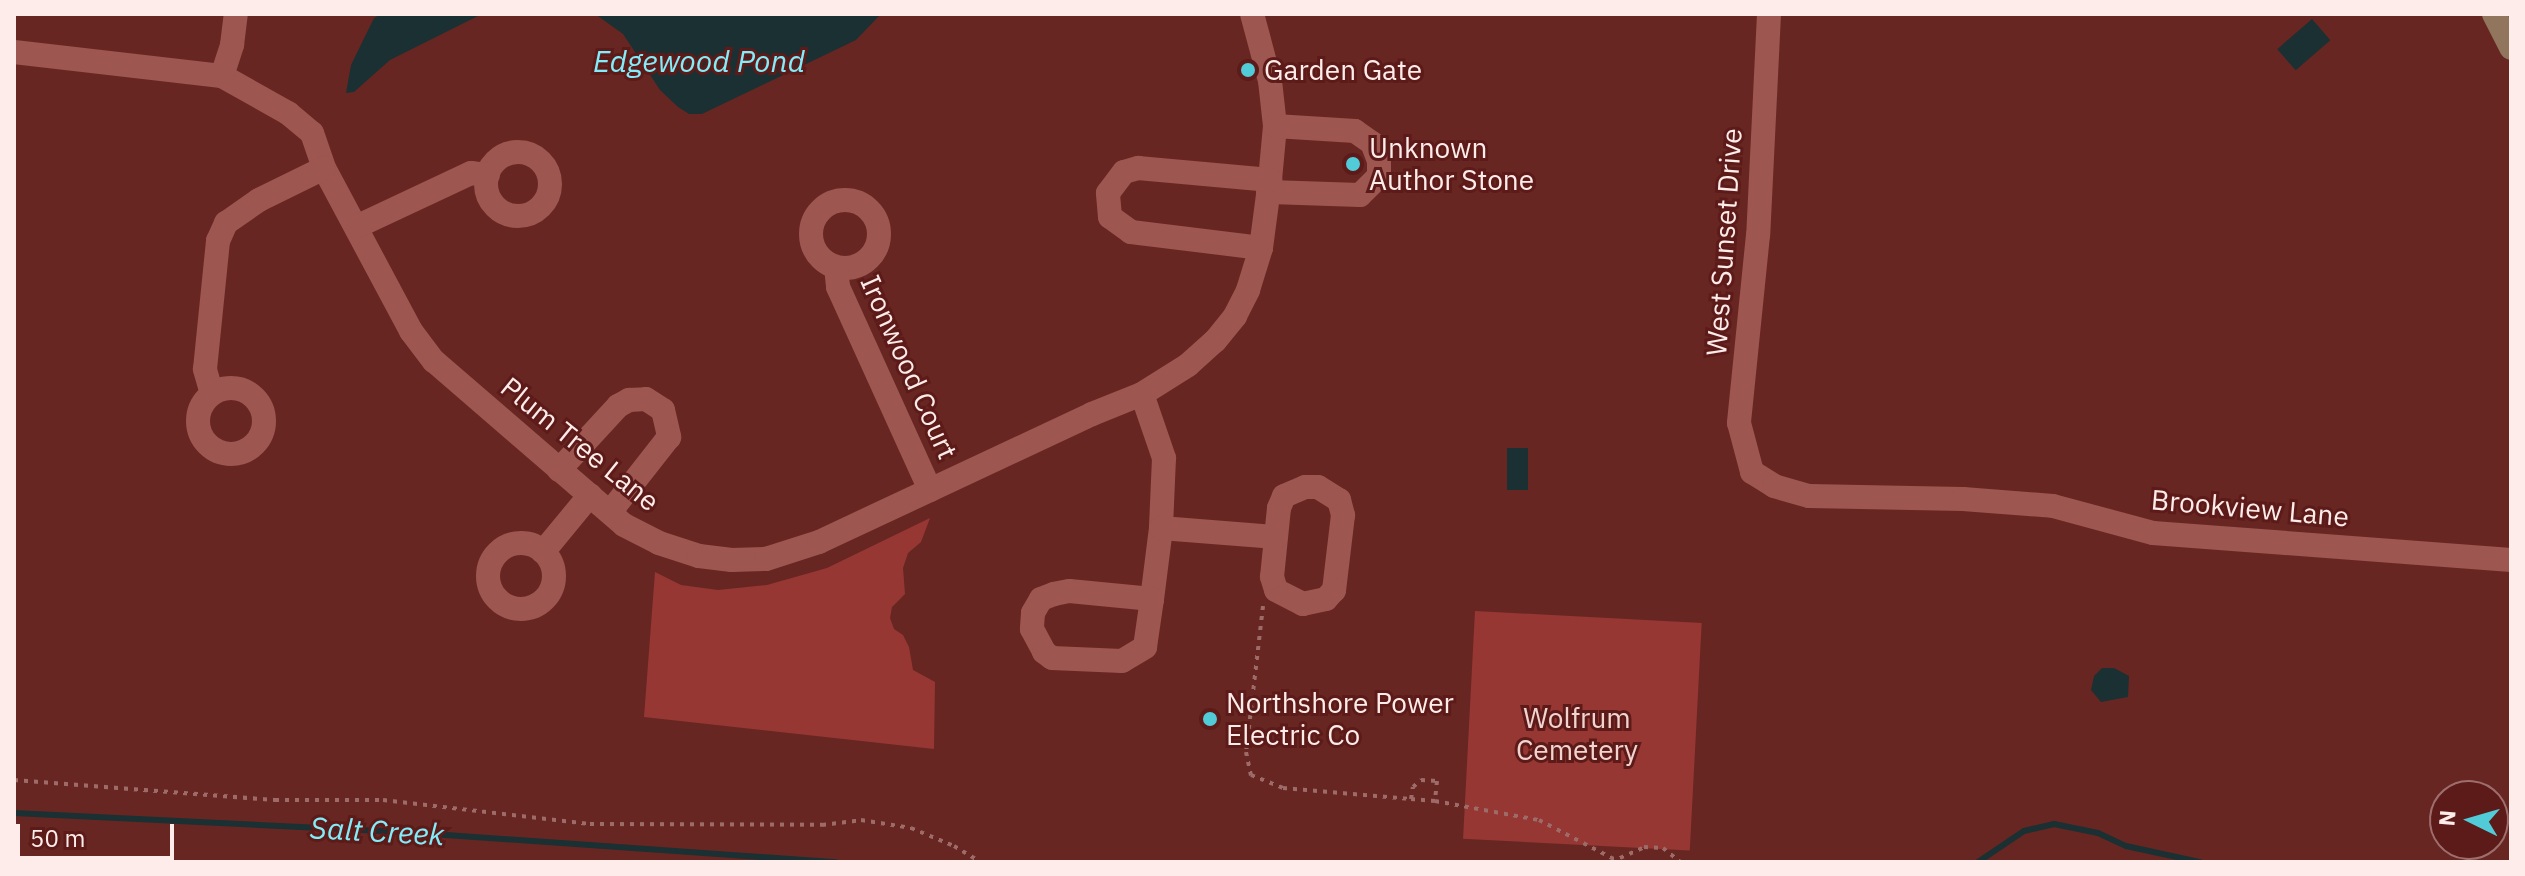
<!DOCTYPE html>
<style>
body{margin:0}
#map{position:relative;width:2525px;height:876px;overflow:hidden;background:#682622;font-family:"IBM Plex Sans",sans-serif}
div>[style]{position:absolute}
.green>*{inset:0;background:#973733;transform-origin:0 0}
.water>*{inset:0;background:#1b3032;transform-origin:0 0}
.stream>*{height:6px;margin:-3px;padding:0 3px;transform-origin:3px;border-radius:3px;background:#1b3032}
.path>*{height:4px;margin-top:-2px;transform-origin:0;background:repeating-linear-gradient(90deg,#9d6b68 0 4px,transparent 0 10px)}
.street>*{height:24px;margin:-12px;padding:0 12px;transform-origin:12px;border-radius:12px;background:#9e5650}
.street>.ring{margin:-12px;padding:0;box-sizing:content-box;background:none;border:24px solid #9e5650;border-radius:50%}
.secondary>*{height:24px;margin:-12px;padding:0 12px;transform-origin:12px;border-radius:12px;background:#91755c}
.dots>*{width:22px;height:22px;translate:-50% -50%;box-sizing:border-box;border:4px solid #5c1a18;border-radius:50%}
span{translate:-50% -50%;white-space:nowrap;text-align:center;line-height:1.15;-webkit-text-stroke:6px #5c1a18;paint-order:stroke}
.poi-label{font-size:28px;color:#feecea}
.left{translate:0 -50%;text-align:left}
.street-label{font-size:28px;color:#feecea}
.park-label{font-size:28px;color:#f1d4d0}
.water-label{font-size:30px;color:#82edf9;font-style:italic}
.frame{position:absolute;inset:0;border:16px solid #feecea;pointer-events:none}
.north{position:absolute;left:2429px;top:780px;width:80px;height:80px;box-sizing:border-box;background:#5c1a18;border:2px solid #9d6e6c;border-radius:50%;rotate:275deg;font-size:22px;font-weight:700;line-height:32px;text-align:center;color:#feecea}
.north::after{content:'';display:block;margin:auto;width:28px;height:36px;background:#52cbd9;clip-path:polygon(50% 0,100% 100%,50% 72%,0 100%)}
.scale{position:absolute;left:16px;top:824px;width:158px;height:36px;box-sizing:border-box;border:4px solid #feecea;border-top:0;padding-left:10px;font-size:24px;line-height:28px;white-space:nowrap;color:#feecea;-webkit-text-stroke:6px #5c1a18;paint-order:stroke}
</style>
<div id="map">
<div class="green">
<i style="clip-path:polygon(930px 518px,921px 542px,908px 553px,903px 568px,905px 594px,892px 607px,890px 618px,894px 629px,903px 635px,909px 647px,913px 670px,935px 682px,934px 749px,644px 717px,655px 572px,681px 585px,718px 590px,767px 585px,827px 568px)"></i>
<i style="left:1475px;top:611px;width:227px;height:228px;rotate:3deg"></i>
</div>
<div class="water">
<i style="clip-path:polygon(381px 14px,482px 14px,390px 60px,354px 92px,346px 93px,351px 65px,374px 18px)"></i>
<i style="clip-path:polygon(595px 14px,881px 14px,856px 40px,702px 114px,689px 114px,678px 107px,660px 90px,623px 34px)"></i>
<i style="left:2312px;top:19px;width:28px;height:46px;rotate:49deg"></i>
<i style="left:1507px;top:448px;width:21px;height:42px"></i>
<i style="clip-path:polygon(2102px 668px,2114px 668px,2129px 676px,2128px 697px,2101px 702px,2091px 690px,2094px 676px)"></i>
</div>
<div class="stream">
<i style="left:14px;top:813px;width:389px;rotate:2.8deg"></i>
<i style="left:403px;top:832px;width:434px;rotate:4deg"></i>
<i style="left:1978px;top:862px;width:55px;rotate:-34deg"></i>
<i style="left:2024px;top:831px;width:31px;rotate:-13deg"></i>
<i style="left:2054px;top:824px;width:45px;rotate:11.6deg"></i>
<i style="left:2098px;top:833px;width:31px;rotate:25deg"></i>
<i style="left:2126px;top:846px;width:76px;rotate:12.2deg"></i>
</div>
<div class="path">
<i style="left:1263px;top:606px;width:147px;rotate:96.6deg"></i>
<i style="left:1246px;top:752px;width:24px;rotate:78deg"></i>
<i style="left:1251px;top:775px;width:35px;rotate:22deg"></i>
<i style="left:1283px;top:788px;width:128px;rotate:4.9deg"></i>
<i style="left:1411px;top:799px;width:12px;rotate:-81deg"></i>
<i style="left:1413px;top:787px;width:11px;rotate:-41deg"></i>
<i style="left:1421px;top:780px;width:16px;rotate:4deg"></i>
<i style="left:1437px;top:781px;width:20px;rotate:96deg"></i>
<i style="left:1435px;top:801px;width:24px;rotate:-175deg"></i>
<i style="left:14px;top:780px;width:262px;rotate:4.4deg"></i>
<i style="left:275px;top:800px;width:108px"></i>
<i style="left:383px;top:800px;width:208px;rotate:6.6deg"></i>
<i style="left:590px;top:824px;width:232px;rotate:0.2deg"></i>
<i style="left:822px;top:825px;width:39px;rotate:-7deg"></i>
<i style="left:861px;top:820px;width:51px;rotate:9.1deg"></i>
<i style="left:911px;top:828px;width:47px;rotate:22.7deg"></i>
<i style="left:954px;top:846px;width:31px;rotate:31deg"></i>
<i style="left:1435px;top:801px;width:106px;rotate:10.4deg"></i>
<i style="left:1539px;top:820px;width:87px;rotate:27.5deg"></i>
<i style="left:1611px;top:862px;width:36px;rotate:-24deg"></i>
<i style="left:1644px;top:847px;width:19px;rotate:3deg"></i>
<i style="left:1663px;top:848px;width:22px;rotate:39deg"></i>
</div>
<div class="street">
<i style="left:1769px;top:14px;width:221px;rotate:92.8deg"></i>
<i style="left:1758px;top:235px;width:189px;rotate:95.8deg"></i>
<i style="left:1739px;top:423px;width:51px;rotate:75.1deg"></i>
<i style="left:1752px;top:472px;width:26px;rotate:32deg"></i>
<i style="left:1774px;top:486px;width:36px;rotate:16deg"></i>
<i style="left:1809px;top:496px;width:154px;rotate:1.1deg"></i>
<i style="left:1963px;top:499px;width:90px;rotate:4.4deg"></i>
<i style="left:2053px;top:506px;width:104px;rotate:15.1deg"></i>
<i style="left:2153px;top:533px;width:359px;rotate:4.3deg"></i>
<i style="left:14px;top:52px;width:209px;rotate:6.6deg"></i>
<i style="left:222px;top:76px;width:76px;rotate:29.3deg"></i>
<i style="left:288px;top:113px;width:31px;rotate:40deg"></i>
<i style="left:312px;top:133px;width:37px;rotate:71deg"></i>
<i style="left:324px;top:168px;width:185px;rotate:61.9deg"></i>
<i style="left:411px;top:331px;width:38px;rotate:53deg"></i>
<i style="left:434px;top:361px;width:251px;rotate:40.8deg"></i>
<i style="left:624px;top:525px;width:39px;rotate:27deg"></i>
<i style="left:659px;top:543px;width:42px;rotate:18deg"></i>
<i style="left:699px;top:556px;width:33px;rotate:7deg"></i>
<i style="left:732px;top:560px;width:34px;rotate:-2deg"></i>
<i style="left:766px;top:559px;width:56px;rotate:-17.8deg"></i>
<i style="left:819px;top:542px;width:302px;rotate:-25.1deg"></i>
<i style="left:1092px;top:414px;width:54px;rotate:-21.8deg"></i>
<i style="left:1142px;top:394px;width:54px;rotate:-32.2deg"></i>
<i style="left:1188px;top:365px;width:36px;rotate:-42deg"></i>
<i style="left:1215px;top:341px;width:32px;rotate:-51deg"></i>
<i style="left:1235px;top:316px;width:29px;rotate:-63deg"></i>
<i style="left:1248px;top:290px;width:44px;rotate:-72.8deg"></i>
<i style="left:1261px;top:248px;width:69px;rotate:-82.5deg"></i>
<i style="left:1270px;top:180px;width:54px;rotate:-84.7deg"></i>
<i style="left:1275px;top:126px;width:45px;rotate:-96.3deg"></i>
<i style="left:1270px;top:81px;width:69px;rotate:-105deg"></i>
<i style="left:222px;top:76px;width:33px;rotate:-72deg"></i>
<i style="left:232px;top:45px;width:31px;rotate:-83deg"></i>
<i class="ring" style="left:486px;top:152px;width:40px;height:40px"></i>
<i style="left:1268px;top:192px;width:92px;rotate:1.9deg"></i>
<i style="left:1360px;top:195px;width:27px;rotate:-45deg"></i>
<i style="left:1379px;top:176px;width:15px;rotate:-90deg"></i>
<i style="left:1379px;top:161px;width:19px;rotate:-111deg"></i>
<i style="left:1372px;top:143px;width:21px;rotate:-145deg"></i>
<i style="left:1355px;top:131px;width:80px;rotate:-176.4deg"></i>
<i class="ring" style="left:811px;top:200px;width:44px;height:44px"></i>
<i style="left:358px;top:226px;width:125px;rotate:-25.1deg"></i>
<i style="left:471px;top:173px;width:17px;rotate:7deg"></i>
<i style="left:1261px;top:248px;width:131px;rotate:-173deg"></i>
<i style="left:1131px;top:232px;width:26px;rotate:-144deg"></i>
<i style="left:1110px;top:217px;width:24px;rotate:-95deg"></i>
<i style="left:1108px;top:193px;width:26px;rotate:-53deg"></i>
<i style="left:1124px;top:172px;width:15px;rotate:-16deg"></i>
<i style="left:1138px;top:168px;width:133px;rotate:5.2deg"></i>
<i style="left:836px;top:267px;width:20px;rotate:84deg"></i>
<i style="left:838px;top:287px;width:223px;rotate:65.6deg"></i>
<i class="ring" style="left:198px;top:388px;width:42px;height:42px"></i>
<i style="left:212px;top:394px;width:26px;rotate:-106deg"></i>
<i style="left:205px;top:369px;width:129px;rotate:-84.2deg"></i>
<i style="left:218px;top:241px;width:20px;rotate:-66deg"></i>
<i style="left:226px;top:223px;width:40px;rotate:-34.9deg"></i>
<i style="left:259px;top:200px;width:72px;rotate:-26.2deg"></i>
<i style="left:1142px;top:394px;width:68px;rotate:71deg"></i>
<i style="left:1164px;top:458px;width:70px;rotate:92.5deg"></i>
<i style="left:1161px;top:528px;width:72px;rotate:97.2deg"></i>
<i style="left:1152px;top:599px;width:83px;rotate:-174.5deg"></i>
<i style="left:1069px;top:591px;width:15px;rotate:169deg"></i>
<i style="left:1054px;top:594px;width:14px;rotate:159deg"></i>
<i style="left:1041px;top:599px;width:16px;rotate:120deg"></i>
<i style="left:1033px;top:613px;width:16px;rotate:94deg"></i>
<i style="left:1032px;top:629px;width:26px;rotate:62deg"></i>
<i style="left:1044px;top:652px;width:10px;rotate:37deg"></i>
<i style="left:1052px;top:658px;width:70px;rotate:2.5deg"></i>
<i style="left:1122px;top:661px;width:27px;rotate:-31deg"></i>
<i style="left:1145px;top:647px;width:49px;rotate:-81.7deg"></i>
<i style="left:559px;top:470px;width:87px;rotate:-47.3deg"></i>
<i style="left:618px;top:406px;width:13px;rotate:-29deg"></i>
<i style="left:629px;top:400px;width:17px;rotate:-3deg"></i>
<i style="left:646px;top:399px;width:20px;rotate:33deg"></i>
<i style="left:663px;top:410px;width:28px;rotate:77deg"></i>
<i style="left:669px;top:437px;width:94px;rotate:128.1deg"></i>
<i style="left:1305px;top:487px;width:13px"></i>
<i style="left:1318px;top:487px;width:25px;rotate:32deg"></i>
<i style="left:1339px;top:500px;width:16px;rotate:75deg"></i>
<i style="left:1343px;top:515px;width:76px;rotate:96.8deg"></i>
<i style="left:1334px;top:590px;width:12px;rotate:132deg"></i>
<i style="left:1326px;top:599px;width:24px;rotate:168deg"></i>
<i style="left:1303px;top:604px;width:30px;rotate:-153deg"></i>
<i style="left:1276px;top:590px;width:14px;rotate:-107deg"></i>
<i style="left:1272px;top:577px;width:69px;rotate:-84.2deg"></i>
<i style="left:1279px;top:508px;width:13px;rotate:-67deg"></i>
<i style="left:1284px;top:496px;width:23px;rotate:-23deg"></i>
<i style="left:1161px;top:528px;width:115px;rotate:4.5deg"></i>
<i class="ring" style="left:488px;top:543px;width:42px;height:42px"></i>
<i style="left:543px;top:552px;width:74px;rotate:-50.5deg"></i>
</div>
<div class="secondary">
<i style="left:2494px;top:14px;width:38px;rotate:63deg"></i>
</div>
<div class="dots">
<i style="left:1248px;top:70px;background:#52cbd9"></i>
<i style="left:1353px;top:164px;background:#52cbd9"></i>
<i style="left:1210px;top:719px;background:#52cbd9"></i>
</div>
<div class="poi-label">
<span class="left" style="left:1264px;top:70px">Garden Gate</span>
<span class="left" style="left:1369px;top:164px">Unknown<br>Author Stone</span>
<span class="left" style="left:1226px;top:719px">Northshore Power<br>Electric Co</span>
</div>
<div class="street-label">
<span style="left:1724px;top:242px;rotate:-86deg">West Sunset Drive</span>
<span style="left:909px;top:367px;rotate:66deg">Ironwood Court</span>
<span style="left:580px;top:444px;rotate:39deg">Plum Tree Lane</span>
<span style="left:2250px;top:508px;rotate:5deg">Brookview Lane</span>
</div>
<div class="park-label">
<span style="left:1577px;top:734px">Wolfrum<br>Cemetery</span>
</div>
<div class="water-label">
<span style="left:699px;top:61px">Edgewood Pond</span>
<span style="left:377px;top:831px;rotate:3deg">Salt Creek</span>
</div>
<div class="frame"></div>
<div class="north">N</div>
<div class="scale">50 m</div>
</div>
